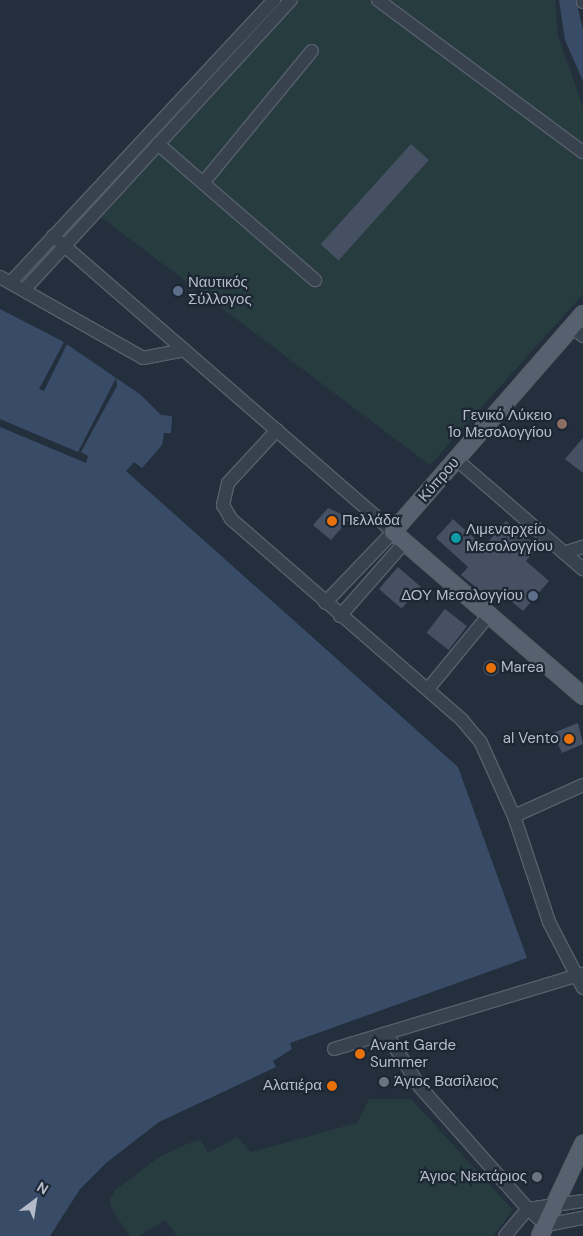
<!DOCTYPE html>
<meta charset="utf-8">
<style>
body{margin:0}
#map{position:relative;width:583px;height:1236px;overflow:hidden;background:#242f3e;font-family:"DM Sans",sans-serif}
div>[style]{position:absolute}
.green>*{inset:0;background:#263c3f}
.water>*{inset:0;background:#394c67}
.pier>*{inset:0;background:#242f3e}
.building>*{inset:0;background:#455162;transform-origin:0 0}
.round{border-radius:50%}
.roads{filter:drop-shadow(1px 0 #565f6c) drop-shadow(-1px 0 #565f6c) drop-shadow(0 1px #565f6c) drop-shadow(0 -1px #565f6c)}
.minor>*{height:12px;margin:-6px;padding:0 6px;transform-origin:6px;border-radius:6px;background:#38414e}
.major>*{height:16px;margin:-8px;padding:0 8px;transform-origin:8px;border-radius:8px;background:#56606e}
.dots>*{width:14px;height:14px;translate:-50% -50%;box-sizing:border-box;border:2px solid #1d2633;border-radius:50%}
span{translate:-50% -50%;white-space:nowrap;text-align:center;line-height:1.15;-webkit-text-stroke:4.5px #1d2633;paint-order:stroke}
.poi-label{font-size:15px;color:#b4bcc9}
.left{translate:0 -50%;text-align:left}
.right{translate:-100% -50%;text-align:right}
.street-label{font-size:15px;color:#b4bcc9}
.north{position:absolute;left:10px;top:1176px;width:50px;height:50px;-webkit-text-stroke:4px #1d2633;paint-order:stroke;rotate:31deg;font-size:14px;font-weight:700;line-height:20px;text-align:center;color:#b4bcc9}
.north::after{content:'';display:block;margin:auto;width:18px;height:22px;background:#b4bcc9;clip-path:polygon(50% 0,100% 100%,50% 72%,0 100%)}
</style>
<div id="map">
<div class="green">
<i style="clip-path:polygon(299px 0,555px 0,558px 36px,583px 107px,583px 294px,430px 465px,99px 216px)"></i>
<i style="clip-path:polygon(369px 1099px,411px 1099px,513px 1210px,493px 1236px,177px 1236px,165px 1220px,139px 1236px,130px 1236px,112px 1210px,110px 1200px,115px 1190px,159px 1157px,187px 1144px,201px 1140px,208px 1153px,237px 1137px,251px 1152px,357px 1123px)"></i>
</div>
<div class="water">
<i style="clip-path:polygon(559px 0,576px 0,583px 30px,583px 81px,565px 40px)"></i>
<i style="clip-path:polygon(0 309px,62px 341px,141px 395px,161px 415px,172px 416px,171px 433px,164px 433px,162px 445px,142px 468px,134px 462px,126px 471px,458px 767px,527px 958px,290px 1043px,292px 1049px,273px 1061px,276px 1067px,159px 1122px,106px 1163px,80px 1189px,50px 1236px,0 1236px)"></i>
</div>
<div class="pier">
<i style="clip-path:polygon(64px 342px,67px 344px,44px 391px,39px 389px)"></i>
<i style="clip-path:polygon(116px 378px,117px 386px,81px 452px,88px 456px,86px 463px,0 427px,0 419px,78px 452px)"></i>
</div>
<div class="building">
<i style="left:411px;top:144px;width:24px;height:135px;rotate:42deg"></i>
<i style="clip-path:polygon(583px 438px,583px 473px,565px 459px)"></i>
<i style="clip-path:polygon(328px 508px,350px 518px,331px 540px,313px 525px)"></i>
<i style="clip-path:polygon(453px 519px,484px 547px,506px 521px,538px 546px,526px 561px,549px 581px,523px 611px,500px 592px,493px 601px,461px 575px,468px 567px,436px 538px)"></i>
<i style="left:398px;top:567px;width:30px;height:29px;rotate:41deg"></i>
<i style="left:445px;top:609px;width:28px;height:30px;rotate:38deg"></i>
<i class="round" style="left:483px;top:660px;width:16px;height:16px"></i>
<i style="clip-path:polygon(578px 723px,583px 744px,562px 753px,553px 733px)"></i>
</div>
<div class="roads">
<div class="minor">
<i style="left:378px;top:0;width:255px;rotate:36.6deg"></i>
<i style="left:583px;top:0;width:2px;rotate:90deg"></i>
<i style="left:158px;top:144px;width:208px;rotate:40.9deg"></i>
<i style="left:203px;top:183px;width:171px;rotate:-50.5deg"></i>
<i style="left:53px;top:236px;width:451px;rotate:41deg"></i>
<i style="left:393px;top:532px;width:98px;rotate:133.8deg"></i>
<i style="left:0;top:277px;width:164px;rotate:29.5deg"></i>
<i style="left:143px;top:358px;width:42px;rotate:-11deg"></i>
<i style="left:11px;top:282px;width:386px;rotate:-47deg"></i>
<i style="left:25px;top:289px;width:393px;rotate:-47.4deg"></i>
<i style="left:572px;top:327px;width:14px;rotate:39deg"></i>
<i style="left:277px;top:430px;width:72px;rotate:132.8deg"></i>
<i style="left:228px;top:483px;width:23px;rotate:103deg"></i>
<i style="left:223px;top:505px;width:16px;rotate:60deg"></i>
<i style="left:231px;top:519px;width:306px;rotate:41deg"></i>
<i style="left:462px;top:720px;width:30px;rotate:50deg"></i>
<i style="left:481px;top:743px;width:80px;rotate:65.7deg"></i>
<i style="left:457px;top:460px;width:167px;rotate:40.9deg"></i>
<i style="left:564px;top:553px;width:20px;rotate:-18deg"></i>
<i style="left:340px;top:616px;width:98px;rotate:-48.7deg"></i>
<i style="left:428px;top:689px;width:96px;rotate:-50.5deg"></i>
<i style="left:583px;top:785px;width:76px;rotate:155.8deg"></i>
<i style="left:514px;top:816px;width:112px;rotate:71.7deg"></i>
<i style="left:549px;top:922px;width:74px;rotate:62.7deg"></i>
<i style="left:386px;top:1033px;width:64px;rotate:57.8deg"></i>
<i style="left:420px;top:1087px;width:163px;rotate:48.5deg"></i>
<i style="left:528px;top:1209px;width:24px;rotate:42deg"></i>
<i style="left:546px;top:1225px;width:38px;rotate:-11deg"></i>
<i style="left:334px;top:1049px;width:260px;rotate:-16.8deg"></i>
<i style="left:528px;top:1209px;width:56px;rotate:-8.3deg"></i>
<i style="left:505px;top:1236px;width:35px;rotate:-50deg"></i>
</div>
<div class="major">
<i style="left:583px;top:314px;width:289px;rotate:131.1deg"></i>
<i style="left:393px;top:532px;width:251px;rotate:40.8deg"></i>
<i style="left:540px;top:1236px;width:102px;rotate:-64.9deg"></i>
</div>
</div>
<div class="dots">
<i style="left:178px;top:291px;background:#5c6f8a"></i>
<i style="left:562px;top:424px;background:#8d6e63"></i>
<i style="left:332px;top:521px;background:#e8710a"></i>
<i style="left:456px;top:538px;background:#0f9aa8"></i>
<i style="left:533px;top:596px;background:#5c6f8a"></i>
<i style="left:491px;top:668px;background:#e8710a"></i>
<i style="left:569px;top:739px;background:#e8710a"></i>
<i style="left:360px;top:1054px;background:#e8710a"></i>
<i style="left:384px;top:1082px;background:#6b7280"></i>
<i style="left:332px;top:1086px;background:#e8710a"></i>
<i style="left:537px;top:1177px;background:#6b7280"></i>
</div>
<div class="poi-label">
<span class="left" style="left:188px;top:291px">Ναυτικός<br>Σύλλογος</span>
<span class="right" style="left:552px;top:424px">Γενικό Λύκειο<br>1ο Μεσολογγίου</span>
<span class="left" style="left:342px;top:521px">Πελλάδα</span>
<span class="left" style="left:466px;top:538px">Λιμεναρχείο<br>Μεσολογγίου</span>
<span class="right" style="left:523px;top:596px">ΔΟΥ Μεσολογγίου</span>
<span class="left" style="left:501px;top:668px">Marea</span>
<span class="right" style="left:559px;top:739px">al Vento</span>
<span class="left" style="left:370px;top:1054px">Avant Garde<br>Summer</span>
<span class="left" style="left:394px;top:1082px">Άγιος Βασίλειος</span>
<span class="right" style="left:322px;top:1086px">Αλατιέρα</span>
<span class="right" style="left:527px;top:1177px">Άγιος Νεκτάριος</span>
</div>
<div class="street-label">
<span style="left:439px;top:480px;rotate:-49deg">Κύπρου</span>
</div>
<div class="north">N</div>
</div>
